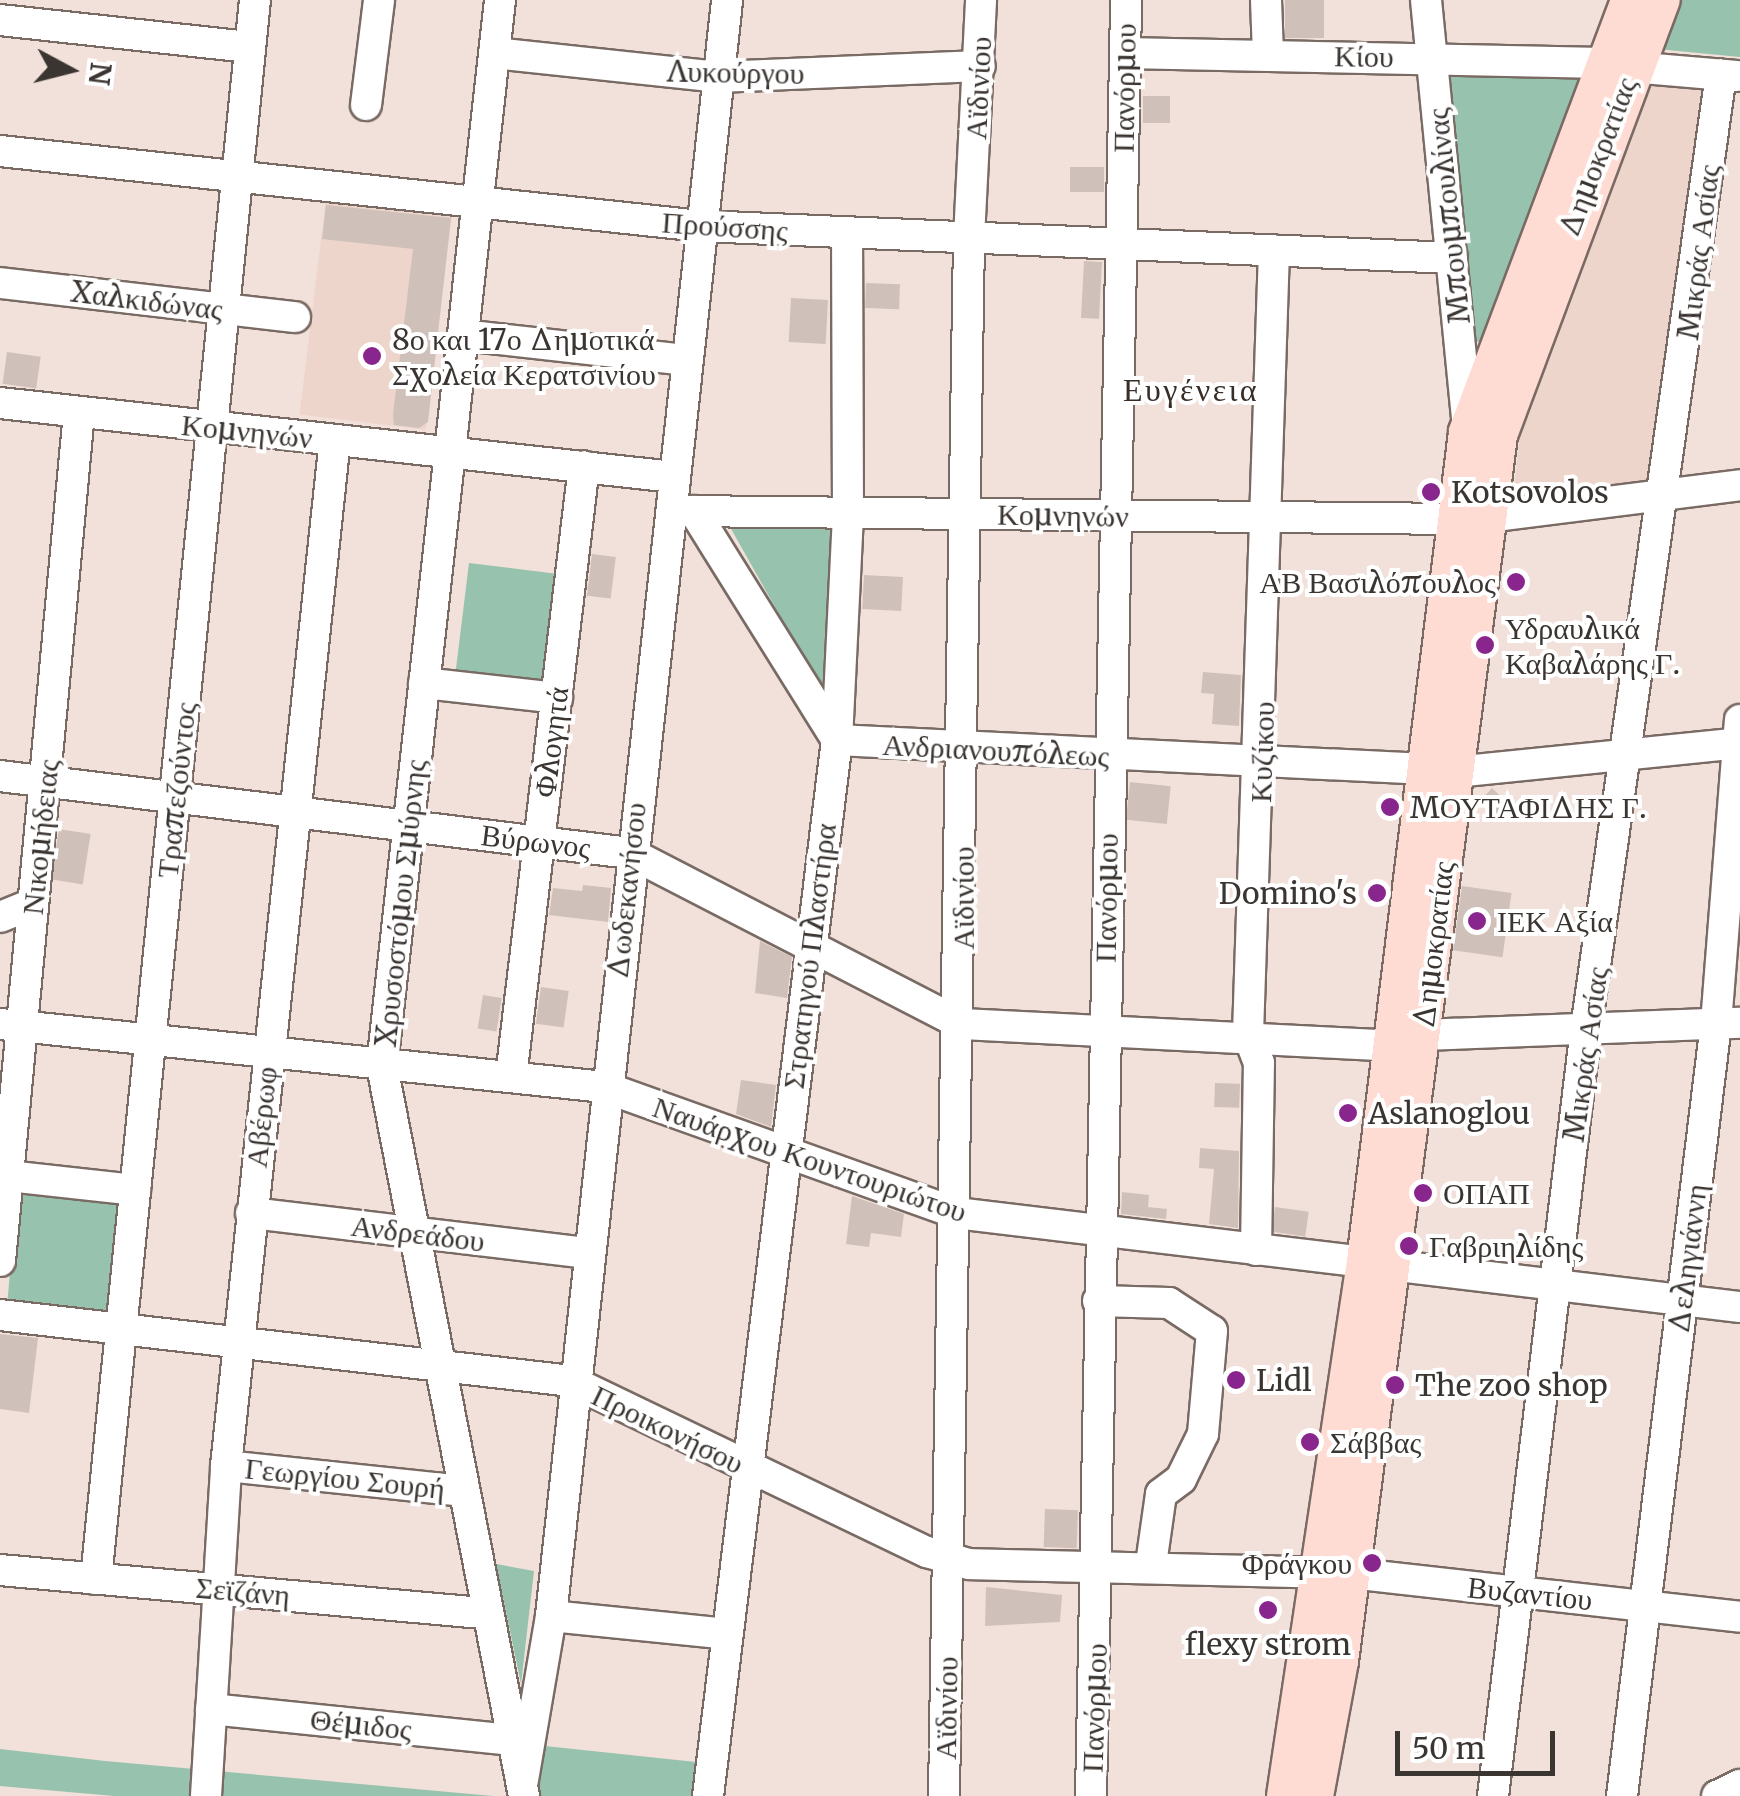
<!DOCTYPE html>
<meta charset="utf-8">
<style>
body{margin:0}
#map{position:relative;width:1740px;height:1796px;overflow:hidden;background:#f1e1da;font-family:Merriweather,serif}
div>[style]{position:absolute}
.built>*{inset:0;background:#edd5cb;transform-origin:0 0}
.green>*{inset:0;background:#97c2ad;transform-origin:0 0}
.building>*{inset:0;background:#cfc1b9;transform-origin:0 0}
.roads{filter:drop-shadow(2px 0 #796a64) drop-shadow(-2px 0 #796a64) drop-shadow(0 2px #796a64) drop-shadow(0 -2px #796a64)}
.minor>*{height:30px;margin:-15px;padding:0 15px;transform-origin:15px;border-radius:15px;background:#fff}
.major>*{height:38px;margin:-19px;padding:0 19px;transform-origin:19px;border-radius:19px;background:#ffdcd3}
.dots>*{width:28px;height:28px;translate:-50% -50%;box-sizing:border-box;border:5px solid #fff;border-radius:50%}
span{translate:-50% -50%;white-space:nowrap;text-align:center;line-height:1.15;-webkit-text-stroke:8px #fff;paint-order:stroke}
.street-label{font-size:30px;color:#3b3532}
.poi-label{font-size:30px;color:#3b3532}
.left{translate:0 -50%;text-align:left}
.right{translate:-100% -50%;text-align:right}
.neighbourhood-label{font-size:32px;color:#392d27;letter-spacing:2.5px}
.north{position:absolute;left:20px;top:20px;width:100px;height:100px;-webkit-text-stroke:8px #fff;paint-order:stroke;rotate:97deg;font-size:28px;font-weight:700;line-height:40px;text-align:center;color:#3b3532}
.north::after{content:'';display:block;margin:auto;width:35px;height:45px;background:#3b3532;clip-path:polygon(50% 0,100% 100%,50% 72%,0 100%)}
.scale{position:absolute;left:1395px;top:1731px;width:160px;height:45px;box-sizing:border-box;border:5px solid #3b3532;border-top:0;padding-left:12px;font-size:30px;line-height:35px;white-space:nowrap;color:#3b3532;-webkit-text-stroke:8px #fff;paint-order:stroke}
</style>
<div id="map">
<div class="built">
<i style="clip-path:polygon(1649px 83px,1711px 92px,1657px 482px,1512px 505px,1524px 401px)"></i>
<i style="left:326px;top:199px;width:127px;height:217px;rotate:7deg"></i>
</div>
<div class="green">
<i style="clip-path:polygon(1677px 0,1740px 0,1740px 57px,1657px 49px)"></i>
<i style="clip-path:polygon(1438px 61px,1582px 73px,1485px 344px,1468px 338px)"></i>
<i style="clip-path:polygon(730px 527px,834px 529px,829px 703px)"></i>
<i style="left:469px;top:563px;width:96px;height:118px;rotate:7deg"></i>
<i style="left:17px;top:1192px;width:109px;height:110px;rotate:5deg"></i>
<i style="clip-path:polygon(496px 1564px,534px 1571px,521px 1684px)"></i>
<i style="clip-path:polygon(545px 1746px,696px 1762px,692px 1796px,536px 1796px)"></i>
<i style="clip-path:polygon(0 1749px,105px 1761px,493px 1796px,114px 1796px,0 1786px)"></i>
</div>
<div class="building">
<i style="left:1285px;top:0;width:39px;height:38px"></i>
<i style="left:1143px;top:96px;width:27px;height:27px"></i>
<i style="left:1104px;top:167px;width:25px;height:34px;rotate:90deg"></i>
<i style="clip-path:polygon(326px 205px,451px 218px,428px 422px,419px 428px,394px 425px,393px 414px,413px 249px,322px 239px)"></i>
<i style="left:1084px;top:261px;width:18px;height:57px;rotate:3deg"></i>
<i style="left:866px;top:283px;width:34px;height:25px;rotate:2deg"></i>
<i style="left:791px;top:298px;width:37px;height:44px;rotate:3deg"></i>
<i style="left:7px;top:352px;width:34px;height:32px;rotate:8deg"></i>
<i style="left:592px;top:554px;width:24px;height:42px;rotate:7deg"></i>
<i style="left:864px;top:575px;width:39px;height:34px;rotate:3deg"></i>
<i style="clip-path:polygon(1203px 672px,1241px 675px,1239px 726px,1212px 724px,1214px 694px,1201px 693px)"></i>
<i style="left:1130px;top:782px;width:41px;height:38px;rotate:6deg"></i>
<i style="left:1492px;top:788px;width:23px;height:18px;rotate:43deg"></i>
<i style="left:59px;top:829px;width:32px;height:51px;rotate:9deg"></i>
<i style="clip-path:polygon(583px 885px,611px 888px,608px 922px,549px 915px,553px 888px,582px 891px)"></i>
<i style="left:1462px;top:886px;width:50px;height:65px;rotate:8deg"></i>
<i style="clip-path:polygon(760px 941px,792px 957px,787px 998px,755px 993px)"></i>
<i style="left:541px;top:987px;width:28px;height:37px;rotate:8deg"></i>
<i style="left:483px;top:995px;width:19px;height:34px;rotate:9deg"></i>
<i style="clip-path:polygon(741px 1080px,776px 1085px,771px 1127px,736px 1114px)"></i>
<i style="left:1215px;top:1083px;width:25px;height:24px;rotate:2deg"></i>
<i style="clip-path:polygon(1200px 1148px,1239px 1151px,1238px 1228px,1209px 1224px,1214px 1169px,1199px 1168px)"></i>
<i style="clip-path:polygon(1122px 1192px,1149px 1195px,1148px 1207px,1167px 1209px,1166px 1219px,1121px 1214px)"></i>
<i style="clip-path:polygon(852px 1196px,904px 1214px,901px 1237px,871px 1233px,869px 1247px,846px 1244px)"></i>
<i style="left:1275px;top:1207px;width:34px;height:25px;rotate:8deg"></i>
<i style="clip-path:polygon(0 1334px,38px 1338px,29px 1413px,0 1409px)"></i>
<i style="left:1045px;top:1509px;width:33px;height:38px;rotate:2deg"></i>
<i style="clip-path:polygon(986px 1587px,1062px 1595px,1060px 1622px,985px 1626px)"></i>
</div>
<div class="roads">
<div class="minor">
<i style="left:500px;top:0;width:1073px;rotate:96.32deg"></i>
<i style="left:382px;top:1066px;width:744px;rotate:78.99deg"></i>
<i style="left:1266px;top:0;width:54px;rotate:87.9deg"></i>
<i style="left:1426px;top:0;width:427px;rotate:84.4deg"></i>
<i style="left:0;top:20px;width:251px;rotate:6.2deg"></i>
<i style="left:494px;top:53px;width:225px;rotate:6.1deg"></i>
<i style="left:718px;top:77px;width:262px;rotate:-2.4deg"></i>
<i style="left:1125px;top:53px;width:478px;rotate:1.2deg"></i>
<i style="left:1631px;top:67px;width:106px;rotate:4.9deg"></i>
<i style="left:366px;top:105px;width:106px;rotate:-82.9deg"></i>
<i style="left:0;top:151px;width:705px;rotate:6.11deg"></i>
<i style="left:701px;top:226px;width:752px;rotate:2.44deg"></i>
<i style="left:0;top:283px;width:297px;rotate:6.6deg"></i>
<i style="left:463px;top:335px;width:224px;rotate:6.4deg"></i>
<i style="left:0;top:403px;width:677px;rotate:6.27deg"></i>
<i style="left:681px;top:511px;width:777px;rotate:0.59deg"></i>
<i style="left:694px;top:511px;width:270px;rotate:58deg"></i>
<i style="left:837px;top:740px;width:590px;rotate:2.82deg"></i>
<i style="left:1488px;top:517px;width:254px;rotate:-7.2deg"></i>
<i style="left:424px;top:683px;width:134px;rotate:6.4deg"></i>
<i style="left:1455px;top:772px;width:286px;rotate:-5.8deg"></i>
<i style="left:0;top:776px;width:635px;rotate:6.97deg"></i>
<i style="left:630px;top:853px;width:373px;rotate:27.3deg"></i>
<i style="left:962px;top:1024px;width:431px;rotate:2.9deg"></i>
<i style="left:0;top:917px;width:35px;rotate:-22deg"></i>
<i style="left:0;top:1024px;width:607px;rotate:5.95deg"></i>
<i style="left:604px;top:1087px;width:374px;rotate:19.7deg"></i>
<i style="left:956px;top:1213px;width:790px;rotate:6.84deg"></i>
<i style="left:1422px;top:1035px;width:318px;rotate:-2.2deg"></i>
<i style="left:511px;top:1077px;width:615px;rotate:-83.19deg"></i>
<i style="left:8px;top:1176px;width:128px;rotate:6.3deg"></i>
<i style="left:251px;top:1213px;width:337px;rotate:6.8deg"></i>
<i style="left:1256px;top:1250px;width:187px;rotate:-89.1deg"></i>
<i style="left:1259px;top:1063px;width:31px;rotate:-111deg"></i>
<i style="left:1248px;top:1034px;width:784px;rotate:-88.1deg"></i>
<i style="left:0;top:1261px;width:853px;rotate:-84.68deg"></i>
<i style="left:1098px;top:1301px;width:71px;rotate:1.6deg"></i>
<i style="left:1169px;top:1303px;width:51px;rotate:33.1deg"></i>
<i style="left:1212px;top:1331px;width:103px;rotate:95deg"></i>
<i style="left:1203px;top:1434px;width:50px;rotate:116.1deg"></i>
<i style="left:1181px;top:1479px;width:25px;rotate:143deg"></i>
<i style="left:1161px;top:1494px;width:71px;rotate:98.1deg"></i>
<i style="left:0;top:1315px;width:575px;rotate:6.59deg"></i>
<i style="left:571px;top:1381px;width:395px;rotate:25.7deg"></i>
<i style="left:927px;top:1552px;width:44px;rotate:15.9deg"></i>
<i style="left:969px;top:1564px;width:381px;rotate:1.4deg"></i>
<i style="left:1350px;top:1573px;width:392px;rotate:6.4deg"></i>
<i style="left:226px;top:1466px;width:239px;rotate:6deg"></i>
<i style="left:0;top:1570px;width:487px;rotate:5.1deg"></i>
<i style="left:96px;top:1579px;width:1587px;rotate:-84.25deg"></i>
<i style="left:551px;top:1616px;width:177px;rotate:5.8deg"></i>
<i style="left:211px;top:1709px;width:303px;rotate:5.9deg"></i>
<i style="left:523px;top:1780px;width:166px;rotate:-80.3deg"></i>
<i style="left:551px;top:1616px;width:1626px;rotate:-83.78deg"></i>
<i style="left:206px;top:1796px;width:331px;rotate:-86.5deg"></i>
<i style="left:226px;top:1466px;width:1032px;rotate:-83.94deg"></i>
<i style="left:708px;top:1796px;width:1064px;rotate:-83.04deg"></i>
<i style="left:837px;top:740px;width:228px;rotate:-87.2deg"></i>
<i style="left:848px;top:512px;width:279px;rotate:-90.2deg"></i>
<i style="left:944px;top:1796px;width:1558px;rotate:-89.08deg"></i>
<i style="left:969px;top:238px;width:238px;rotate:-87.1deg"></i>
<i style="left:1091px;top:1796px;width:1796px;rotate:-88.88deg"></i>
<i style="left:1493px;top:1796px;width:773px;rotate:-83.09deg"></i>
<i style="left:1586px;top:1029px;width:964px;rotate:-81.95deg"></i>
<i style="left:1622px;top:1796px;width:778px;rotate:-83.06deg"></i>
<i style="left:1716px;top:1024px;width:305px;rotate:-85.5deg"></i>
<i style="left:1717px;top:1796px;width:25px;rotate:-26deg"></i>
</div>
<div class="major">
<i style="left:1286px;top:1796px;width:540px;rotate:-81.48deg"></i>
<i style="left:1366px;top:1262px;width:836px;rotate:-82.99deg"></i>
<i style="left:1468px;top:432px;width:461px;rotate:-69.4deg"></i>
<i style="left:1314px;top:1796px;width:137px;rotate:-79.5deg"></i>
<i style="left:1339px;top:1661px;width:1236px;rotate:-82.61deg"></i>
<i style="left:1498px;top:435px;width:465px;rotate:-69.5deg"></i>
</div>
</div>
<div class="dots">
<i style="left:372px;top:356px;background:#89268e"></i>
<i style="left:1431px;top:492px;background:#89268e"></i>
<i style="left:1516px;top:582px;background:#89268e"></i>
<i style="left:1485px;top:645px;background:#89268e"></i>
<i style="left:1390px;top:807px;background:#89268e"></i>
<i style="left:1377px;top:893px;background:#89268e"></i>
<i style="left:1477px;top:921px;background:#89268e"></i>
<i style="left:1348px;top:1113px;background:#89268e"></i>
<i style="left:1423px;top:1193px;background:#89268e"></i>
<i style="left:1409px;top:1246px;background:#89268e"></i>
<i style="left:1236px;top:1380px;background:#89268e"></i>
<i style="left:1395px;top:1385px;background:#89268e"></i>
<i style="left:1310px;top:1442px;background:#89268e"></i>
<i style="left:1372px;top:1563px;background:#89268e"></i>
<i style="left:1268px;top:1610px;background:#89268e"></i>
</div>
<div class="street-label">
<span style="left:1364px;top:56px;rotate:1deg">Κίου</span>
<span style="left:736px;top:72px;rotate:1deg">Λυκούργου</span>
<span style="left:978px;top:88px;rotate:-87deg">Αϊδινίου</span>
<span style="left:1124px;top:88px;rotate:-89deg">Πανόρμου</span>
<span style="left:1597px;top:157px;rotate:-69deg">Δημοκρατίας</span>
<span style="left:1448px;top:216px;rotate:-96deg">Μπουμπουλίνας</span>
<span style="left:725px;top:226px;rotate:4deg">Προύσσης</span>
<span style="left:1698px;top:252px;rotate:-83deg">Μικράς Ασίας</span>
<span style="left:147px;top:300px;rotate:7deg">Χαλκιδώνας</span>
<span style="left:247px;top:431px;rotate:6deg">Κομνηνών</span>
<span style="left:1063px;top:515px;rotate:1deg">Κομνηνών</span>
<span style="left:551px;top:742px;rotate:-83deg">Φλογητά</span>
<span style="left:996px;top:750px;rotate:3deg">Ανδριανουπόλεως</span>
<span style="left:1262px;top:752px;rotate:-88deg">Κυζίκου</span>
<span style="left:176px;top:790px;rotate:-84deg">Τραπεζούντος</span>
<span style="left:40px;top:837px;rotate:-84deg">Νικομήδειας</span>
<span style="left:536px;top:841px;rotate:7deg">Βύρωνος</span>
<span style="left:626px;top:891px;rotate:-84deg">Δωδεκανήσου</span>
<span style="left:963px;top:898px;rotate:-90deg">Αϊδινίου</span>
<span style="left:1106px;top:898px;rotate:-89deg">Πανόρμου</span>
<span style="left:400px;top:903px;rotate:-84deg">Χρυσοστόμου Σμύρνης</span>
<span style="left:1433px;top:945px;rotate:-83deg">Δημοκρατίας</span>
<span style="left:809px;top:956px;rotate:-83deg">Στρατηγού Πλαστήρα</span>
<span style="left:1585px;top:1054px;rotate:-82deg">Μικράς Ασίας</span>
<span style="left:261px;top:1117px;rotate:-84deg">Αβέρωφ</span>
<span style="left:810px;top:1159px;rotate:19deg">Ναυάρχου Κουντουριώτου</span>
<span style="left:418px;top:1233px;rotate:7deg">Ανδρεάδου</span>
<span style="left:1687px;top:1259px;rotate:-83deg">Δεληγιάννη</span>
<span style="left:668px;top:1429px;rotate:26deg">Προικονήσου</span>
<span style="left:345px;top:1478px;rotate:6deg">Γεωργίου Σουρή</span>
<span style="left:243px;top:1591px;rotate:5deg">Σεϊζάνη</span>
<span style="left:1530px;top:1593px;rotate:6deg">Βυζαντίου</span>
<span style="left:946px;top:1708px;rotate:-89deg">Αϊδινίου</span>
<span style="left:1094px;top:1708px;rotate:-88deg">Πανόρμου</span>
<span style="left:361px;top:1724px;rotate:6deg">Θέμιδος</span>
</div>
<div class="poi-label">
<span class="left" style="left:392px;top:356px">8ο και 17ο Δημοτικά<br>Σχολεία Κερατσινίου</span>
<span class="left" style="left:1451px;top:492px">Kotsovolos</span>
<span class="right" style="left:1496px;top:582px">ΑΒ Βασιλόπουλος</span>
<span class="left" style="left:1505px;top:645px">Υδραυλικά<br>Καβαλάρης Γ.</span>
<span class="left" style="left:1410px;top:807px">ΜΟΥΤΑΦΙΔΗΣ Γ.</span>
<span class="right" style="left:1357px;top:893px">Domino's</span>
<span class="left" style="left:1497px;top:921px">ΙΕΚ Αξία</span>
<span class="left" style="left:1368px;top:1113px">Aslanoglou</span>
<span class="left" style="left:1443px;top:1193px">ΟΠΑΠ</span>
<span class="left" style="left:1429px;top:1246px">Γαβριηλίδης</span>
<span class="left" style="left:1256px;top:1380px">Lidl</span>
<span class="left" style="left:1415px;top:1385px">The zoo shop</span>
<span class="left" style="left:1330px;top:1442px">Σάββας</span>
<span class="right" style="left:1352px;top:1563px">Φράγκου</span>
<span style="left:1268px;top:1644px">flexy strom</span>
</div>
<div class="neighbourhood-label">
<span style="left:1191px;top:390px">Ευγένεια</span>
</div>
<div class="north">N</div>
<div class="scale">50 m</div>
</div>
